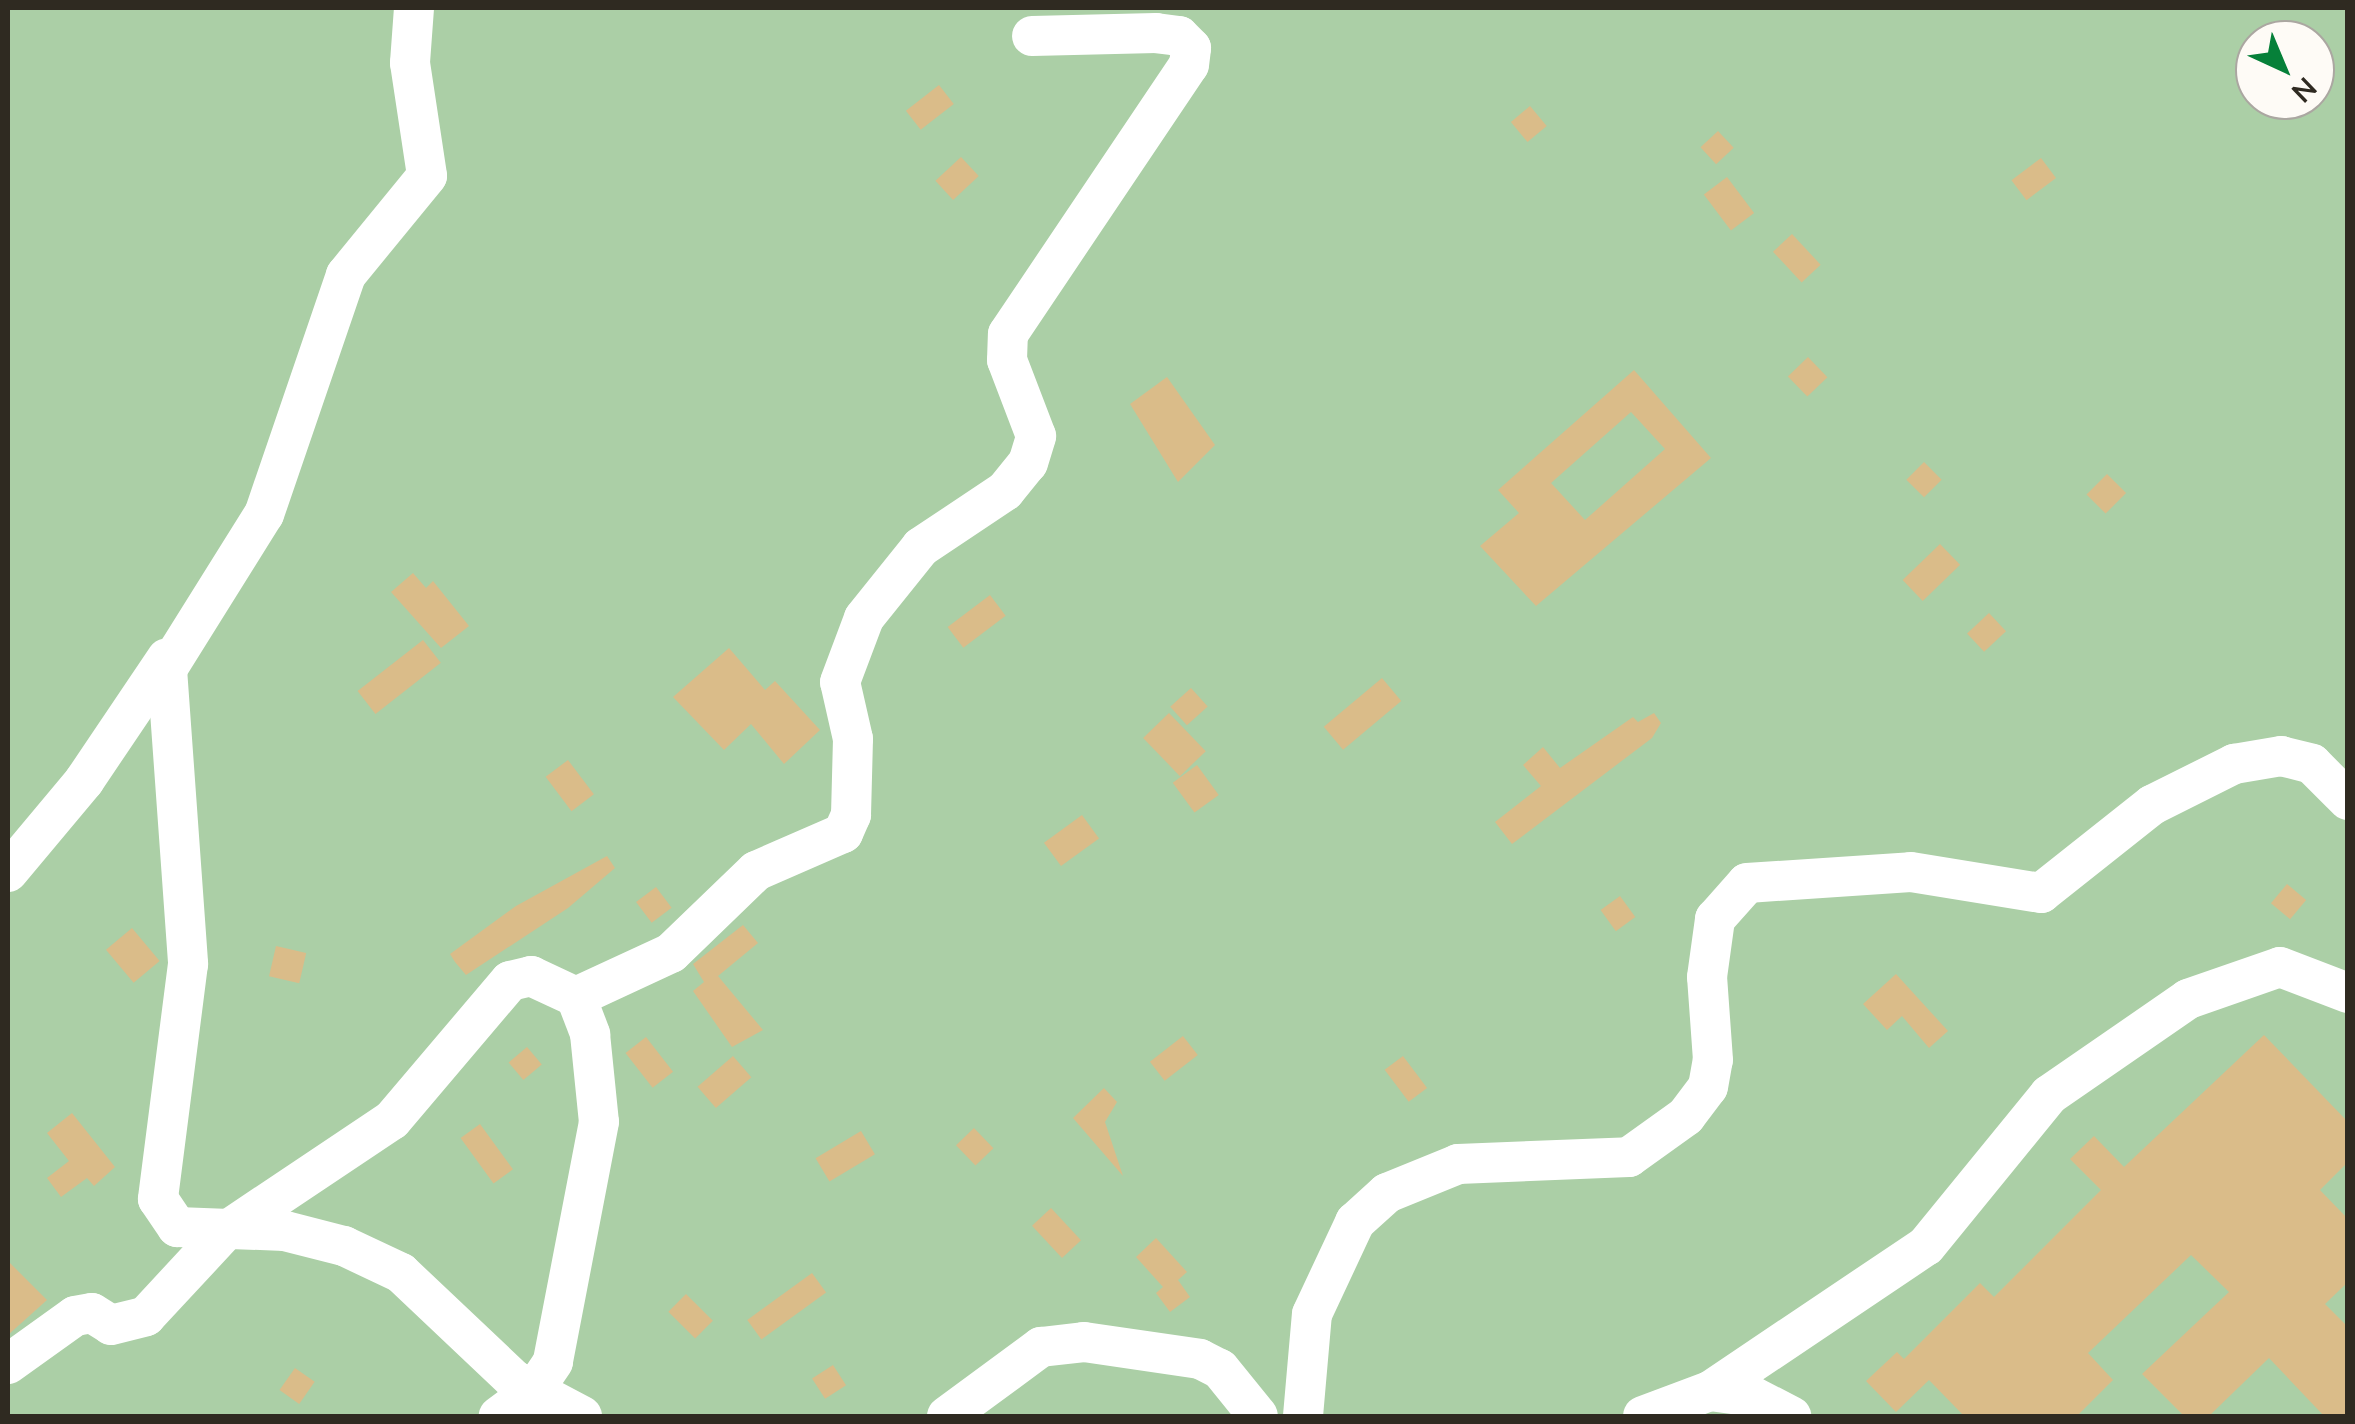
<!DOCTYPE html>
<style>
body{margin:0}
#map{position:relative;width:2355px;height:1424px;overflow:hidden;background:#fbecd4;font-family:Mulish,sans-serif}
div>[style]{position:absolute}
.green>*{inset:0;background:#abcfa6}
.building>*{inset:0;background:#dabc89;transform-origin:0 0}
.minor>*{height:40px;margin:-20px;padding:0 20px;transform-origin:20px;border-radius:20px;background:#fff}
span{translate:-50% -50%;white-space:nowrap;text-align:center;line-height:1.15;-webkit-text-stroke:8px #fefbf6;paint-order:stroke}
.frame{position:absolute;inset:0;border:10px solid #2f2a21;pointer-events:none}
.north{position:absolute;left:2235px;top:20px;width:100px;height:100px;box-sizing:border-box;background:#fefbf6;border:2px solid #aba7a1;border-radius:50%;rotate:136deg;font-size:28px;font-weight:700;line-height:40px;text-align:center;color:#2f2a21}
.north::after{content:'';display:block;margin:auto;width:35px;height:45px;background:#068039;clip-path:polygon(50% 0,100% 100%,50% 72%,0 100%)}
</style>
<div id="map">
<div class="green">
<i style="clip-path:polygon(evenodd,8px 8px,2347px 8px,2347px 1416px,8px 1416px,8px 8px,2255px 40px,2315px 40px,2315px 100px,2255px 100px,2255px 40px)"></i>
</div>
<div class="building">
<i style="left:939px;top:85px;width:24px;height:42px;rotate:52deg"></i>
<i style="left:1530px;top:106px;width:26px;height:25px;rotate:50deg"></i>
<i style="left:1718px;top:131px;width:23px;height:24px;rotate:47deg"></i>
<i style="left:961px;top:157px;width:26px;height:35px;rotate:47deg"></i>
<i style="left:2041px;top:158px;width:25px;height:37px;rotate:53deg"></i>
<i style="left:1727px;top:177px;width:45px;height:29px;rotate:53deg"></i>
<i style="left:1792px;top:234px;width:42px;height:26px;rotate:47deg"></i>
<i style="left:1808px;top:357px;width:28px;height:28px;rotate:46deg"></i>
<i style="clip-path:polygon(evenodd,1634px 370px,1711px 458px,1536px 606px,1480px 546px,1519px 513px,1498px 490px,1634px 370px,1631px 412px,1665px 449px,1585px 520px,1551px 483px,1631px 412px)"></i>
<i style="clip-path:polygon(1167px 377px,1215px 445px,1178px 482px,1130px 404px)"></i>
<i style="left:1924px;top:462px;width:25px;height:25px;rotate:45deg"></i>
<i style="left:2107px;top:474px;width:27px;height:29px;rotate:45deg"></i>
<i style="left:1940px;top:544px;width:29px;height:52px;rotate:46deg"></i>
<i style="clip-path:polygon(413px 573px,426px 588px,433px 581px,469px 626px,441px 648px,391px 592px)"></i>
<i style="left:990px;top:595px;width:26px;height:53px;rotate:53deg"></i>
<i style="left:1989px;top:613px;width:25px;height:30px;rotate:47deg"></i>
<i style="left:423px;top:640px;width:29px;height:83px;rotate:52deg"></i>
<i style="clip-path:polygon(729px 648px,765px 690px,775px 681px,820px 730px,784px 764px,751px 724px,724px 750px,673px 697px)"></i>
<i style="left:1382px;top:678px;width:30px;height:76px;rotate:50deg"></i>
<i style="left:1191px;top:688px;width:25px;height:28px;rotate:48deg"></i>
<i style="left:1169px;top:713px;width:53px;height:36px;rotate:46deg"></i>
<i style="clip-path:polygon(1654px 713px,1661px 723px,1652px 738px,1512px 844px,1495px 822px,1541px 786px,1523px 765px,1543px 747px,1560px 768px,1633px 717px,1638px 722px)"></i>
<i style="left:568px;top:760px;width:43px;height:28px;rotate:53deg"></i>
<i style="left:1197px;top:765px;width:37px;height:30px;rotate:54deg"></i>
<i style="left:1082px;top:815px;width:29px;height:47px;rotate:54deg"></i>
<i style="clip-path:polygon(607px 856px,615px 868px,568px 908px,466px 975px,455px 962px,450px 954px,516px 906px)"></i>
<i style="left:2287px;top:884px;width:25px;height:25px;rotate:40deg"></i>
<i style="left:656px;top:887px;width:26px;height:25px;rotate:53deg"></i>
<i style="left:1620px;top:896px;width:26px;height:24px;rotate:54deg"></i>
<i style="clip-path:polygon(743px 925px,758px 943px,718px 976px,763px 1030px,732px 1047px,693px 991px,704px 982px,693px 964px)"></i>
<i style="left:132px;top:928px;width:43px;height:34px;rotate:50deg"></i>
<i style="left:276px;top:946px;width:31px;height:31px;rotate:13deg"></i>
<i style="clip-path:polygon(1896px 974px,1948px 1031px,1929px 1048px,1902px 1016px,1887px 1030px,1863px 1004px)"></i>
<i style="clip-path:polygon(2264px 1035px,2348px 1122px,2348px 1162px,2320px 1190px,2348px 1219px,2348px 1282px,2325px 1304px,2348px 1327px,2348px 1416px,2324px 1416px,2269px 1358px,2209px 1416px,2184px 1416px,2142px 1374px,2229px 1292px,2191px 1255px,2088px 1353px,2113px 1380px,2077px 1416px,1964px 1416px,1929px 1380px,1896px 1412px,1866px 1381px,1897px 1352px,1904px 1359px,1980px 1283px,1994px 1297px,2101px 1190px,2070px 1159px,2094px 1136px,2124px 1167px)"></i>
<i style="left:1183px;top:1036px;width:24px;height:42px;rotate:52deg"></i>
<i style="left:646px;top:1037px;width:44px;height:26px;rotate:52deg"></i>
<i style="left:527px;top:1047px;width:23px;height:24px;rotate:50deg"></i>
<i style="left:733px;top:1056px;width:28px;height:47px;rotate:49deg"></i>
<i style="left:1403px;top:1056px;width:40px;height:23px;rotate:53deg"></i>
<i style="clip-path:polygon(1104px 1088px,1117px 1102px,1105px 1122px,1123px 1176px,1073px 1118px)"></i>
<i style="clip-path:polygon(72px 1113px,115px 1167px,94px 1186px,87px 1178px,61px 1197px,47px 1178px,69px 1161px,47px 1133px)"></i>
<i style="left:480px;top:1124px;width:56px;height:24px;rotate:54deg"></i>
<i style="left:974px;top:1128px;width:28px;height:25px;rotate:46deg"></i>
<i style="left:861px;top:1131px;width:27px;height:53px;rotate:59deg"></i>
<i style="left:1051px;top:1208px;width:44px;height:26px;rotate:47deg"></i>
<i style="clip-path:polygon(1156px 1238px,1187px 1272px,1178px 1280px,1190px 1297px,1170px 1312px,1156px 1293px,1163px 1287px,1136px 1257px)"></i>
<i style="clip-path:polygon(8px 1261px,47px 1300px,8px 1335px)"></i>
<i style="left:812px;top:1273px;width:24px;height:80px;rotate:54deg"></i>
<i style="left:686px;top:1294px;width:38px;height:25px;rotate:45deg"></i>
<i style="left:833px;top:1365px;width:24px;height:25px;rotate:57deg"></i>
<i style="left:295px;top:1368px;width:24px;height:27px;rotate:35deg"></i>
</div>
<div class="minor">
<i style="left:414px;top:8px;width:55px;rotate:94.2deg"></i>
<i style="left:410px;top:63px;width:114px;rotate:81.4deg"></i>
<i style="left:427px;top:176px;width:128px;rotate:129.3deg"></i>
<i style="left:346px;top:275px;width:253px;rotate:108.9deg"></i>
<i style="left:264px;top:514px;width:183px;rotate:122deg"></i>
<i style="left:167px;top:669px;width:296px;rotate:85.9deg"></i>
<i style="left:188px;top:964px;width:237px;rotate:97.3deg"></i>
<i style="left:158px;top:1199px;width:34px;rotate:56deg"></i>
<i style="left:177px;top:1227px;width:108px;rotate:2.1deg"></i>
<i style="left:285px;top:1231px;width:61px;rotate:14.3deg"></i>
<i style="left:344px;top:1246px;width:63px;rotate:25.3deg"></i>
<i style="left:401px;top:1273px;width:156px;rotate:43.4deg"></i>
<i style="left:514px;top:1380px;width:77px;rotate:27.9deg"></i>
<i style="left:8px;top:872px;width:119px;rotate:-50.1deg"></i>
<i style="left:84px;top:781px;width:148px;rotate:-56deg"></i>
<i style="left:576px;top:997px;width:105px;rotate:-24.9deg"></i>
<i style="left:671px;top:953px;width:118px;rotate:-44deg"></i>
<i style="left:756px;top:871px;width:95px;rotate:-23.6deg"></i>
<i style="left:843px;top:833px;width:20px;rotate:-66deg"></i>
<i style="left:851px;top:815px;width:76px;rotate:-88.5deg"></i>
<i style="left:853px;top:739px;width:58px;rotate:-102.8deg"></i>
<i style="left:840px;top:682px;width:68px;rotate:-69.4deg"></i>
<i style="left:864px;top:618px;width:91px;rotate:-51.2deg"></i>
<i style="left:921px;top:547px;width:101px;rotate:-33.7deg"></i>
<i style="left:1005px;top:491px;width:36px;rotate:-51deg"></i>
<i style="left:1028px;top:463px;width:28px;rotate:-73deg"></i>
<i style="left:1036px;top:436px;width:81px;rotate:-110.9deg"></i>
<i style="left:1007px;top:360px;width:26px;rotate:-88deg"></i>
<i style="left:1008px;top:334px;width:324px;rotate:-56.1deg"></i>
<i style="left:1189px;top:65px;width:17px;rotate:-83deg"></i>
<i style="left:1191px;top:48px;width:17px;rotate:-135deg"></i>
<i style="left:1179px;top:36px;width:23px;rotate:-173deg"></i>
<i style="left:1156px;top:33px;width:124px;rotate:178.6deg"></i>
<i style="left:8px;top:1364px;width:82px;rotate:-35.6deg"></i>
<i style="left:75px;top:1316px;width:17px;rotate:-10deg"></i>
<i style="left:92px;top:1313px;width:22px;rotate:32deg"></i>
<i style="left:111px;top:1325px;width:36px;rotate:-14deg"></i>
<i style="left:146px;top:1316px;width:113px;rotate:-47.1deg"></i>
<i style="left:223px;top:1233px;width:203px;rotate:-33.8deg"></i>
<i style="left:392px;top:1120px;width:182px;rotate:-49.7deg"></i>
<i style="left:510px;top:981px;width:22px;rotate:-13deg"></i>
<i style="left:531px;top:976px;width:50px;rotate:25deg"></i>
<i style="left:576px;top:997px;width:40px;rotate:69deg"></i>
<i style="left:590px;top:1034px;width:88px;rotate:84.2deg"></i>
<i style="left:599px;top:1122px;width:244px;rotate:100.9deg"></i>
<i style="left:553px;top:1362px;width:34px;rotate:124deg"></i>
<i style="left:534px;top:1390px;width:44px;rotate:143.4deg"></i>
<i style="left:1710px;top:1391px;width:44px;rotate:7.8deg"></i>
<i style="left:1754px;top:1397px;width:42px;rotate:27.2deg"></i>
<i style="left:947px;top:1416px;width:117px;rotate:-36.3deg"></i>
<i style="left:1041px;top:1347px;width:43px;rotate:-6.6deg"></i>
<i style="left:1084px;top:1342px;width:117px;rotate:8.3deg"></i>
<i style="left:1200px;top:1359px;width:22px;rotate:27deg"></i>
<i style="left:1220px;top:1369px;width:60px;rotate:51deg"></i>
<i style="left:1303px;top:1416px;width:102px;rotate:-85deg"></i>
<i style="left:1312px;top:1314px;width:102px;rotate:-64.9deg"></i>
<i style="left:1355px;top:1222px;width:43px;rotate:-42.2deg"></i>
<i style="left:1387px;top:1193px;width:77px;rotate:-22.2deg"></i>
<i style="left:1458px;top:1164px;width:171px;rotate:-2.3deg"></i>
<i style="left:1629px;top:1157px;width:70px;rotate:-35.7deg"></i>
<i style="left:1686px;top:1116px;width:36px;rotate:-53deg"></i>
<i style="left:1708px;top:1087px;width:27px;rotate:-80deg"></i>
<i style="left:1713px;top:1060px;width:83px;rotate:-94.1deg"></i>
<i style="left:1707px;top:977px;width:59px;rotate:-82.1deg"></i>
<i style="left:1715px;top:919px;width:48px;rotate:-48.4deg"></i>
<i style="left:1747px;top:883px;width:164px;rotate:-3.8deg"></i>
<i style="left:1911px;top:872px;width:132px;rotate:9.2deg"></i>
<i style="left:2041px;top:893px;width:142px;rotate:-38.4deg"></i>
<i style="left:2152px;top:805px;width:92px;rotate:-26.6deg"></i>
<i style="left:2234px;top:764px;width:48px;rotate:-9.7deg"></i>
<i style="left:2281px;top:756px;width:32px;rotate:14deg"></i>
<i style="left:2312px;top:764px;width:51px;rotate:45deg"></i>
<i style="left:1643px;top:1416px;width:72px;rotate:-20.5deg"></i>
<i style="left:1710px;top:1391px;width:260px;rotate:-33.9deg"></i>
<i style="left:1926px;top:1246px;width:195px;rotate:-50.8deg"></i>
<i style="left:2049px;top:1095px;width:169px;rotate:-34.6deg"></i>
<i style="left:2188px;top:999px;width:97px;rotate:-19.2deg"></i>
<i style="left:2280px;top:967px;width:73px;rotate:20.9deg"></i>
</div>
<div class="frame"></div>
<div class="north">N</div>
</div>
